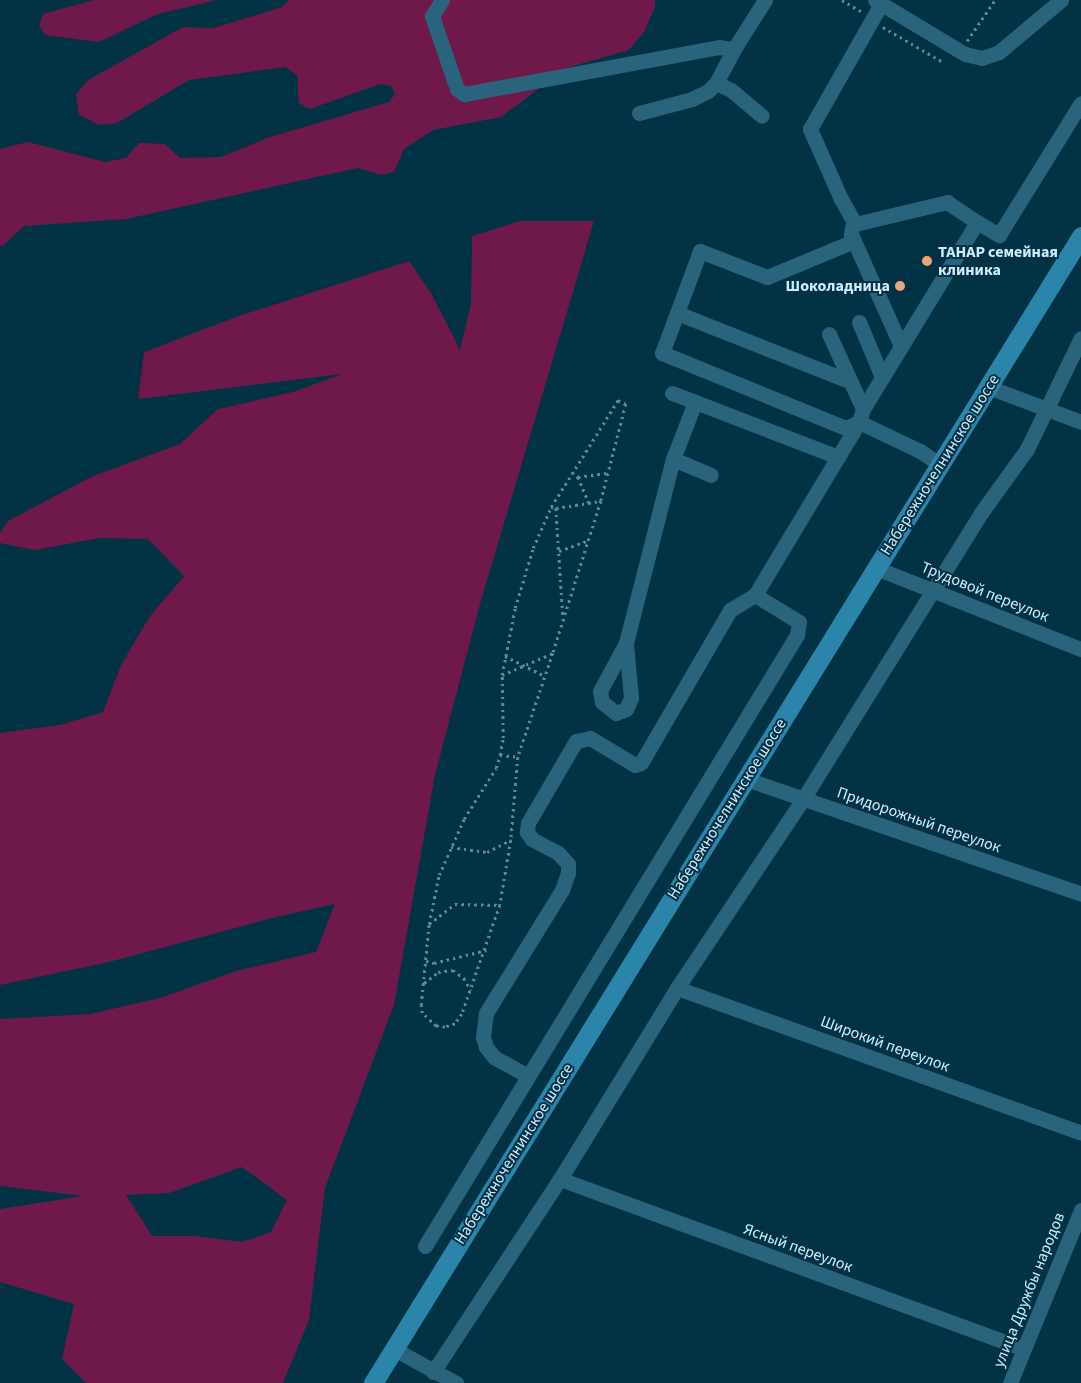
<!DOCTYPE html>
<meta charset="utf-8">
<style>
body{margin:0}
#map{position:relative;width:1081px;height:1383px;overflow:hidden;background:#023345;font-family:"Source Sans 3",sans-serif}
div>[style]{position:absolute}
.green>*{inset:0;background:#6e194a}
.path>*{height:2.5px;margin-top:-1.25px;transform-origin:0;background:repeating-linear-gradient(90deg,#618899 0 2.5px,transparent 0 6.5px)}
.minor>*{height:15px;margin:-7.5px;padding:0 7.5px;transform-origin:7.5px;border-radius:7.5px;background:#29637c}
.major>*{height:19px;margin:-9.5px;padding:0 9.5px;transform-origin:9.5px;border-radius:9.5px;background:#2b84a9}
.dots>*{width:14px;height:14px;translate:-50% -50%;box-sizing:border-box;border:2px solid #023345;border-radius:50%}
span{translate:-50% -50%;white-space:nowrap;text-align:center;line-height:1.15;-webkit-text-stroke:4px #023345;paint-order:stroke}
.poi-label{font-size:16px;color:#d0edfc;font-weight:700}
.left{translate:0 -50%;text-align:left}
.right{translate:-100% -50%;text-align:right}
.street-label{font-size:16px;color:#d0edfc}
</style>
<div id="map">
<div class="green">
<i style="clip-path:polygon(94px 0,217px 0,158px 14px,99px 42px,45px 35px,39px 26px,43px 14px)"></i>
<i style="clip-path:polygon(289px 0,655px 0,655px 7px,644px 32px,629px 50px,566px 68px,501px 117px,433px 130px,404px 149px,394px 172px,381px 175px,358px 168px,126px 219px,24px 226px,4px 245px,0 246px,0 149px,28px 142px,105px 162px,126px 158px,139px 143px,165px 144px,180px 158px,221px 157px,270px 137px,389px 102px,395px 94px,391px 86px,380px 84px,310px 109px,299px 103px,297px 75px,285px 67px,189px 80px,117px 123px,99px 125px,79px 115px,76px 94px,88px 80px,183px 27px,214px 28px,282px 7px)"></i>
<i style="clip-path:polygon(evenodd,520px 221px,594px 221px,480px 604px,435px 775px,394px 1005px,325px 1188px,309px 1320px,283px 1383px,86px 1383px,62px 1359px,74px 1304px,0 1282px,0 1209px,83px 1196px,0 1186px,0 1019px,90px 1014px,160px 998px,236px 971px,316px 952px,335px 904px,276px 917px,109px 962px,0 985px,0 733px,60px 725px,103px 712px,121px 665px,150px 616px,184px 576px,148px 539px,99px 538px,35px 550px,0 543px,0 533px,8px 521px,93px 476px,180px 444px,218px 409px,293px 392px,342px 374px,138px 399px,144px 352px,239px 316px,409px 261px,431px 293px,460px 350px,471px 304px,472px 236px,520px 221px,242px 1167px,287px 1200px,271px 1232px,242px 1242px,194px 1236px,152px 1236px,126px 1195px,169px 1193px,242px 1167px)"></i>
</div>
<div class="path">
<i style="left:842px;top:0;width:23px;rotate:31deg"></i>
<i style="left:883px;top:27px;width:69px;rotate:30.3deg"></i>
<i style="left:967px;top:41px;width:50px;rotate:-55.7deg"></i>
<i style="left:618px;top:400px;width:9px;rotate:27deg"></i>
<i style="left:626px;top:404px;width:100px;rotate:104.5deg"></i>
<i style="left:601px;top:501px;width:159px;rotate:107.5deg"></i>
<i style="left:553px;top:653px;width:110px;rotate:108.6deg"></i>
<i style="left:518px;top:757px;width:83px;rotate:94.8deg"></i>
<i style="left:511px;top:840px;width:66px;rotate:99.6deg"></i>
<i style="left:500px;top:905px;width:115px;rotate:109.2deg"></i>
<i style="left:462px;top:1014px;width:12px;rotate:125deg"></i>
<i style="left:455px;top:1024px;width:10px;rotate:163deg"></i>
<i style="left:445px;top:1027px;width:9px;rotate:-174deg"></i>
<i style="left:436px;top:1026px;width:19px;rotate:-137deg"></i>
<i style="left:422px;top:1013px;width:8px;rotate:-97deg"></i>
<i style="left:421px;top:1005px;width:81px;rotate:-84.4deg"></i>
<i style="left:429px;top:924px;width:50px;rotate:-78.5deg"></i>
<i style="left:439px;top:875px;width:61px;rotate:-65.9deg"></i>
<i style="left:464px;top:819px;width:60px;rotate:-57.9deg"></i>
<i style="left:496px;top:768px;width:14px;rotate:-73deg"></i>
<i style="left:500px;top:755px;width:17px;rotate:-80deg"></i>
<i style="left:503px;top:738px;width:63px;rotate:-90.9deg"></i>
<i style="left:502px;top:675px;width:68px;rotate:-79deg"></i>
<i style="left:515px;top:608px;width:63px;rotate:-73.3deg"></i>
<i style="left:533px;top:548px;width:45px;rotate:-66.3deg"></i>
<i style="left:551px;top:507px;width:126px;rotate:-57.9deg"></i>
<i style="left:572px;top:472px;width:8px;rotate:40deg"></i>
<i style="left:578px;top:477px;width:28px;rotate:67deg"></i>
<i style="left:578px;top:477px;width:30px;rotate:-8deg"></i>
<i style="left:551px;top:507px;width:5px;rotate:11deg"></i>
<i style="left:556px;top:508px;width:46px;rotate:-8.8deg"></i>
<i style="left:556px;top:508px;width:109px;rotate:86.3deg"></i>
<i style="left:559px;top:551px;width:32px;rotate:-20deg"></i>
<i style="left:505px;top:656px;width:45px;rotate:26.6deg"></i>
<i style="left:502px;top:675px;width:56px;rotate:-23.3deg"></i>
<i style="left:500px;top:755px;width:18px;rotate:6deg"></i>
<i style="left:451px;top:847px;width:36px;rotate:8deg"></i>
<i style="left:487px;top:852px;width:27px;rotate:-27deg"></i>
<i style="left:429px;top:924px;width:33px;rotate:-38deg"></i>
<i style="left:455px;top:904px;width:45px;rotate:1.3deg"></i>
<i style="left:426px;top:961px;width:8px;rotate:14deg"></i>
<i style="left:434px;top:963px;width:54px;rotate:-14deg"></i>
<i style="left:424px;top:983px;width:18px;rotate:-38deg"></i>
<i style="left:438px;top:972px;width:15px;rotate:-8deg"></i>
<i style="left:453px;top:970px;width:14px;rotate:36deg"></i>
<i style="left:464px;top:978px;width:14px;rotate:60deg"></i>
</div>
<div class="minor">
<i style="left:442px;top:0;width:19px;rotate:122deg"></i>
<i style="left:432px;top:16px;width:77px;rotate:71.1deg"></i>
<i style="left:457px;top:89px;width:9px;rotate:36deg"></i>
<i style="left:464px;top:94px;width:259px;rotate:-10.4deg"></i>
<i style="left:719px;top:47px;width:15px;rotate:8deg"></i>
<i style="left:875px;top:0;width:105px;rotate:31deg"></i>
<i style="left:965px;top:54px;width:17px;rotate:13deg"></i>
<i style="left:982px;top:58px;width:18px;rotate:-19deg"></i>
<i style="left:999px;top:52px;width:81px;rotate:-40deg"></i>
<i style="left:716px;top:83px;width:17px;rotate:25deg"></i>
<i style="left:731px;top:90px;width:40px;rotate:40deg"></i>
<i style="left:639px;top:113px;width:55px;rotate:-14.8deg"></i>
<i style="left:692px;top:99px;width:18px;rotate:-27deg"></i>
<i style="left:708px;top:91px;width:11px;rotate:-45deg"></i>
<i style="left:716px;top:83px;width:38px;rotate:-62deg"></i>
<i style="left:734px;top:49px;width:58px;rotate:-57.7deg"></i>
<i style="left:855px;top:224px;width:29px;rotate:-119deg"></i>
<i style="left:841px;top:199px;width:77px;rotate:-113.9deg"></i>
<i style="left:810px;top:129px;width:144px;rotate:-60.4deg"></i>
<i style="left:854px;top:241px;width:94px;rotate:157.5deg"></i>
<i style="left:767px;top:277px;width:72px;rotate:-158.8deg"></i>
<i style="left:700px;top:251px;width:109px;rotate:110.4deg"></i>
<i style="left:662px;top:353px;width:199px;rotate:22.2deg"></i>
<i style="left:846px;top:428px;width:14px;rotate:-25deg"></i>
<i style="left:677px;top:313px;width:187px;rotate:21.6deg"></i>
<i style="left:859px;top:322px;width:60px;rotate:67.3deg"></i>
<i style="left:829px;top:334px;width:82px;rotate:65.6deg"></i>
<i style="left:901px;top:346px;width:123px;rotate:-114.1deg"></i>
<i style="left:851px;top:234px;width:6px;rotate:-81deg"></i>
<i style="left:852px;top:228px;width:5px;rotate:-53deg"></i>
<i style="left:855px;top:224px;width:95px;rotate:-13.4deg"></i>
<i style="left:947px;top:202px;width:36px;rotate:34deg"></i>
<i style="left:988px;top:387px;width:99px;rotate:20.6deg"></i>
<i style="left:672px;top:393px;width:178px;rotate:21.1deg"></i>
<i style="left:838px;top:457px;width:41px;rotate:-59deg"></i>
<i style="left:859px;top:422px;width:14px;rotate:-73deg"></i>
<i style="left:863px;top:409px;width:219px;rotate:-58.6deg"></i>
<i style="left:977px;top:222px;width:26px;rotate:31deg"></i>
<i style="left:999px;top:235px;width:155px;rotate:-58.2deg"></i>
<i style="left:859px;top:422px;width:68px;rotate:25.4deg"></i>
<i style="left:920px;top:451px;width:23px;rotate:34deg"></i>
<i style="left:673px;top:459px;width:41px;rotate:22.8deg"></i>
<i style="left:876px;top:568px;width:220px;rotate:21.6deg"></i>
<i style="left:626px;top:643px;width:190px;rotate:-75.7deg"></i>
<i style="left:673px;top:459px;width:61px;rotate:-68.9deg"></i>
<i style="left:626px;top:643px;width:55px;rotate:84.8deg"></i>
<i style="left:631px;top:698px;width:12px;rotate:114deg"></i>
<i style="left:626px;top:709px;width:11px;rotate:158deg"></i>
<i style="left:616px;top:713px;width:18px;rotate:-142deg"></i>
<i style="left:602px;top:702px;width:11px;rotate:-100deg"></i>
<i style="left:600px;top:691px;width:55px;rotate:-61.6deg"></i>
<i style="left:746px;top:779px;width:354px;rotate:18.9deg"></i>
<i style="left:677px;top:988px;width:429px;rotate:19.7deg"></i>
<i style="left:528px;top:1076px;width:39px;rotate:-151deg"></i>
<i style="left:494px;top:1057px;width:13px;rotate:-129deg"></i>
<i style="left:486px;top:1047px;width:10px;rotate:-107deg"></i>
<i style="left:483px;top:1037px;width:24px;rotate:-83deg"></i>
<i style="left:486px;top:1013px;width:145px;rotate:-58.3deg"></i>
<i style="left:562px;top:890px;width:18px;rotate:-71deg"></i>
<i style="left:568px;top:873px;width:9px;rotate:-90deg"></i>
<i style="left:568px;top:864px;width:15px;rotate:-132deg"></i>
<i style="left:558px;top:853px;width:30px;rotate:-152deg"></i>
<i style="left:532px;top:839px;width:9px;rotate:-126deg"></i>
<i style="left:527px;top:832px;width:9px;rotate:-84deg"></i>
<i style="left:528px;top:823px;width:95px;rotate:-59.7deg"></i>
<i style="left:576px;top:741px;width:14px;rotate:-12deg"></i>
<i style="left:590px;top:738px;width:52px;rotate:31deg"></i>
<i style="left:635px;top:765px;width:6px;rotate:-18deg"></i>
<i style="left:641px;top:763px;width:177px;rotate:-59.8deg"></i>
<i style="left:730px;top:610px;width:29px;rotate:-31deg"></i>
<i style="left:755px;top:595px;width:161px;rotate:-59deg"></i>
<i style="left:560px;top:1179px;width:494px;rotate:20.1deg"></i>
<i style="left:425px;top:1246px;width:715px;rotate:-58.67deg"></i>
<i style="left:797px;top:635px;width:13px;rotate:-81deg"></i>
<i style="left:799px;top:622px;width:52px;rotate:-148.5deg"></i>
<i style="left:394px;top:1349px;width:71px;rotate:28.7deg"></i>
<i style="left:433px;top:1372px;width:231px;rotate:-56.7deg"></i>
<i style="left:560px;top:1179px;width:224px;rotate:-58.5deg"></i>
<i style="left:677px;top:988px;width:227px;rotate:-56.3deg"></i>
<i style="left:803px;top:799px;width:337px;rotate:-58.1deg"></i>
<i style="left:981px;top:513px;width:79px;rotate:-54.3deg"></i>
<i style="left:1027px;top:449px;width:123px;rotate:-64.1deg"></i>
<i style="left:1010px;top:1383px;width:187px;rotate:-67.7deg"></i>
</div>
<div class="major">
<i style="left:373px;top:1383px;width:1348px;rotate:-58.31deg"></i>
</div>
<div class="dots">
<i style="left:927px;top:261px;background:#efa378"></i>
<i style="left:900px;top:286px;background:#efa378"></i>
</div>
<div class="poi-label">
<span class="left" style="left:938px;top:261px">ТАНАР семейная<br>клиника</span>
<span class="right" style="left:890px;top:286px">Шоколадница</span>
</div>
<div class="street-label">
<span style="left:940px;top:465px;rotate:-58deg">Набережночелнинское шоссе</span>
<span style="left:985px;top:592px;rotate:22deg">Трудовой переулок</span>
<span style="left:727px;top:809px;rotate:-58deg">Набережночелнинское шоссе</span>
<span style="left:919px;top:820px;rotate:19deg">Придорожный переулок</span>
<span style="left:885px;top:1044px;rotate:20deg">Широкий переулок</span>
<span style="left:514px;top:1154px;rotate:-58deg">Набережночелнинское шоссе</span>
<span style="left:798px;top:1248px;rotate:20deg">Ясный переулок</span>
<span style="left:1029px;top:1290px;rotate:-68deg">улица Дружбы народов</span>
</div>
</div>
